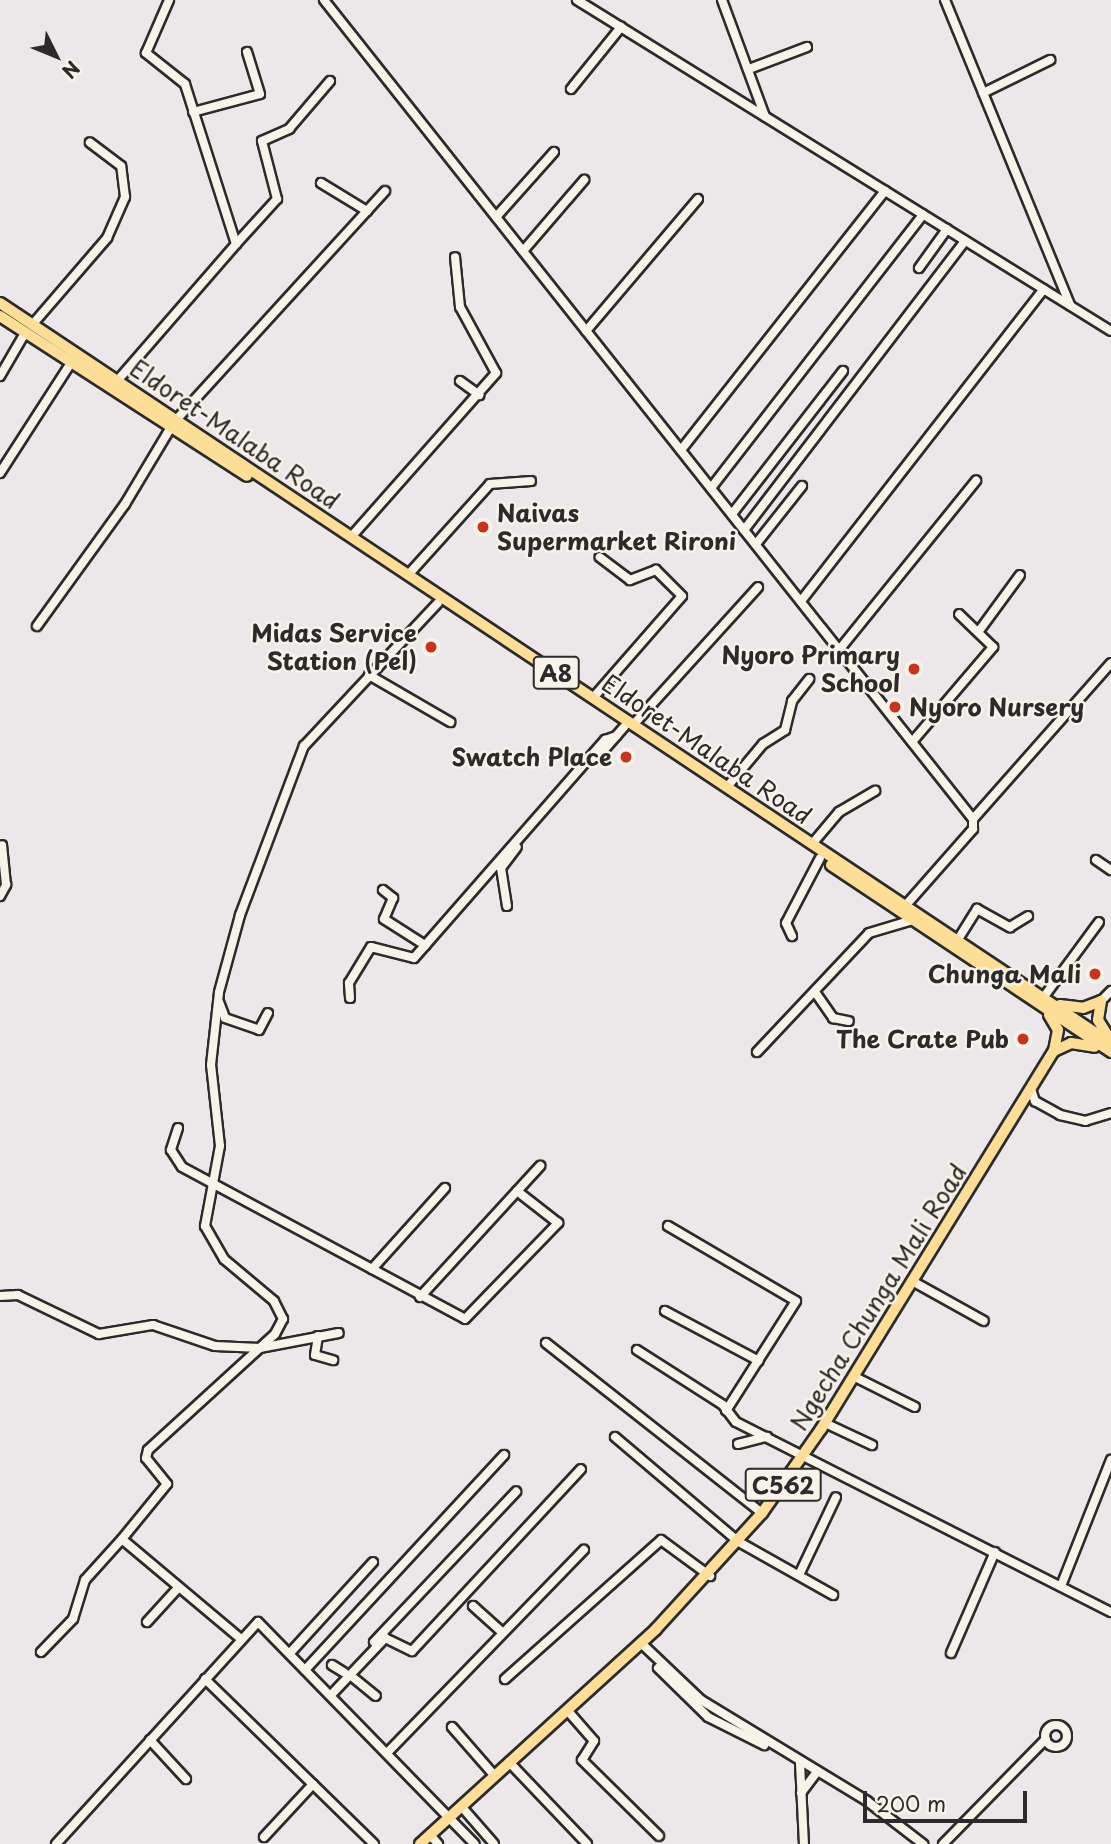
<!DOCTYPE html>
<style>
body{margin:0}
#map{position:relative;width:1111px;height:1844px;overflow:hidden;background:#ece7e8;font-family:"Playpen Sans",sans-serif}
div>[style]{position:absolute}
.roads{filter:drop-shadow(2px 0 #2b2b2b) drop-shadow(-2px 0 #2b2b2b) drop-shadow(0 2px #2b2b2b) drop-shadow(0 -2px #2b2b2b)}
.minor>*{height:8px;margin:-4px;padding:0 4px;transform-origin:4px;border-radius:4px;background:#f7f3e8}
.minor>.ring{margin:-4px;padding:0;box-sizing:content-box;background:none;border:8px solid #f7f3e8;border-radius:50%}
.major>*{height:10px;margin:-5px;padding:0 5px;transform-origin:5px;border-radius:5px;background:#fcde96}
.highway>*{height:10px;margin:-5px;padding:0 5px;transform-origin:5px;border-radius:5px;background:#fcde96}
.dots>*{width:19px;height:19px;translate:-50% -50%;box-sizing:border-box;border:4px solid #f7f3e8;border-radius:50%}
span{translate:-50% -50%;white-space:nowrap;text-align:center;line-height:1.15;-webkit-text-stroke:5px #f7f3e8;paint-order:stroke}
.shield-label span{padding:2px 5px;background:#f7f3e8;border:2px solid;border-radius:5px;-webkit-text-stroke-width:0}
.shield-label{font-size:23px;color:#2b2b2b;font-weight:700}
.street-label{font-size:24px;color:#2b2b2b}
.poi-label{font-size:24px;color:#2b2b2b;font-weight:700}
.left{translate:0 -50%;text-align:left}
.right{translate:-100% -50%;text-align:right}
.north{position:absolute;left:21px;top:21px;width:70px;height:70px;-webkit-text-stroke:5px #f7f3e8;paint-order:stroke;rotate:133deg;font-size:19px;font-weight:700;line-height:28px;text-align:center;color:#2b2b2b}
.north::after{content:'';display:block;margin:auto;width:24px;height:32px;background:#2b2b2b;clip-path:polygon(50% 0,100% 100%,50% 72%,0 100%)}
.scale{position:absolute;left:863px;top:1791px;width:164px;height:32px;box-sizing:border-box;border:4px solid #2b2b2b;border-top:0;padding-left:9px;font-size:21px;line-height:24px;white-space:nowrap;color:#2b2b2b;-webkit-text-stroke:5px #f7f3e8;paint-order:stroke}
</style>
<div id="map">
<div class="roads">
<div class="minor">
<i style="left:324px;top:0;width:1045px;rotate:51.61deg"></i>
<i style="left:973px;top:819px;width:10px;rotate:90deg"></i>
<i style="left:973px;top:829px;width:103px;rotate:131.4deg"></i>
<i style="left:577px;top:0;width:628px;rotate:31.79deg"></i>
<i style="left:722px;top:0;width:124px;rotate:69.7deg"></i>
<i style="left:945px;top:0;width:330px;rotate:67.7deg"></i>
<i style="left:749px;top:69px;width:62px;rotate:-20.8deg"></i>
<i style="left:571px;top:89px;width:80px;rotate:-51.1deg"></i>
<i style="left:983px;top:93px;width:75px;rotate:-26.2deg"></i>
<i style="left:193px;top:112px;width:69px;rotate:-15deg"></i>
<i style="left:260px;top:94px;width:44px;rotate:-107.2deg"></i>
<i style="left:321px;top:183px;width:54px;rotate:31.3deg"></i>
<i style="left:496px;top:217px;width:87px;rotate:-48.3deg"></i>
<i style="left:236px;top:244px;width:61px;rotate:-47.7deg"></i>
<i style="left:277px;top:199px;width:60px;rotate:-104.5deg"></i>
<i style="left:262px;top:141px;width:30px;rotate:-24deg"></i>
<i style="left:289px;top:129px;width:63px;rotate:-49.5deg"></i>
<i style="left:523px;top:251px;width:94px;rotate:-49.3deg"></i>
<i style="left:919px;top:268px;width:48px;rotate:-54.3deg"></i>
<i style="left:32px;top:325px;width:115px;rotate:-49.2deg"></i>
<i style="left:107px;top:238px;width:45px;rotate:-66.3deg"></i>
<i style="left:125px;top:197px;width:31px;rotate:-97deg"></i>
<i style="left:121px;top:166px;width:39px;rotate:-143deg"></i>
<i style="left:586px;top:331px;width:173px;rotate:-49.7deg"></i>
<i style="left:0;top:376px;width:50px;rotate:-59.8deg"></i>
<i style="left:117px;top:381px;width:181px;rotate:-49deg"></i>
<i style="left:236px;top:244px;width:168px;rotate:-107.7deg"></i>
<i style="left:185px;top:84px;width:50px;rotate:-141.5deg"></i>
<i style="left:146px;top:53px;width:58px;rotate:-66.5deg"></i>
<i style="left:460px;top:381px;width:24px;rotate:36deg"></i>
<i style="left:176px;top:420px;width:310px;rotate:-47.6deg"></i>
<i style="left:681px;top:450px;width:330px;rotate:-51.8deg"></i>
<i style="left:0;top:473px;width:131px;rotate:-57.2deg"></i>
<i style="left:711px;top:488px;width:346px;rotate:-52.2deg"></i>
<i style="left:732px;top:514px;width:181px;rotate:-52.2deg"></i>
<i style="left:744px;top:530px;width:364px;rotate:-52.6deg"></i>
<i style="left:351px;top:537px;width:219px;rotate:-48.5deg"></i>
<i style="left:496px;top:373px;width:75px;rotate:-118.6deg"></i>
<i style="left:460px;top:307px;width:50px;rotate:-95.7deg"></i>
<i style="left:756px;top:544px;width:74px;rotate:-51.6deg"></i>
<i style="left:408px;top:575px;width:122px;rotate:-48deg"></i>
<i style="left:490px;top:484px;width:41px;rotate:-4.2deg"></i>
<i style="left:801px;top:601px;width:395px;rotate:-52.1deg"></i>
<i style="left:37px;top:626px;width:150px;rotate:-54.2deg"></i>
<i style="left:125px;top:504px;width:90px;rotate:-59.1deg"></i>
<i style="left:979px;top:631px;width:69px;rotate:-53.8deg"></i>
<i style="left:839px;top:650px;width:218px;rotate:-51deg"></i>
<i style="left:369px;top:675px;width:94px;rotate:30.1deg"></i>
<i style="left:593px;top:698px;width:135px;rotate:-48.9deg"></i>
<i style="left:682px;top:596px;width:37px;rotate:-135deg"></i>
<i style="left:656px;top:570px;width:28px;rotate:159deg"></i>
<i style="left:630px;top:580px;width:38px;rotate:-143deg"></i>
<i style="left:633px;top:725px;width:186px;rotate:-47.8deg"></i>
<i style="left:912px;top:742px;width:125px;rotate:-49.5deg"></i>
<i style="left:993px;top:647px;width:47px;rotate:-135.9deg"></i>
<i style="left:596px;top:759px;width:43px;rotate:-48.8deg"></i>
<i style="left:727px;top:787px;width:56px;rotate:-50.1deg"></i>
<i style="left:763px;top:744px;width:26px;rotate:-32deg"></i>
<i style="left:785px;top:730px;width:30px;rotate:-76deg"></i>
<i style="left:792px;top:701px;width:28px;rotate:-52deg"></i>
<i style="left:973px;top:819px;width:208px;rotate:-48.5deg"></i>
<i style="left:812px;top:844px;width:42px;rotate:-49.8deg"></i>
<i style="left:839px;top:812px;width:42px;rotate:-30.3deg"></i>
<i style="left:1096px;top:860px;width:18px;rotate:34deg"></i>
<i style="left:383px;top:890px;width:13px;rotate:39deg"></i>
<i style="left:393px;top:898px;width:23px;rotate:113deg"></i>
<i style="left:384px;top:919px;width:49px;rotate:32.4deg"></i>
<i style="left:0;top:896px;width:13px;rotate:-61deg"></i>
<i style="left:6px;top:885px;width:40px;rotate:-95.7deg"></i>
<i style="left:507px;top:906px;width:38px;rotate:-99deg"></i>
<i style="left:501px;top:868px;width:26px;rotate:-53deg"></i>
<i style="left:792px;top:936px;width:14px;rotate:-115deg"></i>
<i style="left:786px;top:923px;width:73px;rotate:-62.4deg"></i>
<i style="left:957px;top:941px;width:38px;rotate:-58deg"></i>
<i style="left:977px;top:909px;width:38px;rotate:29deg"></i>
<i style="left:1010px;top:927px;width:21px;rotate:-31deg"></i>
<i style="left:815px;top:992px;width:32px;rotate:55deg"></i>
<i style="left:833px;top:1018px;width:16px;rotate:11deg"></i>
<i style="left:350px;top:998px;width:15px;rotate:-94deg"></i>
<i style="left:349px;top:983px;width:42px;rotate:-58.6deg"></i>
<i style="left:371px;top:947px;width:44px;rotate:14.3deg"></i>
<i style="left:414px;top:958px;width:290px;rotate:-48.8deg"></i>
<i style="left:605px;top:740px;width:12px;rotate:-20deg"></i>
<i style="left:1043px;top:998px;width:94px;rotate:-53.6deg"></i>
<i style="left:1101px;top:1001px;width:14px;rotate:-45deg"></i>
<i style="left:219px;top:1002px;width:17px;rotate:69deg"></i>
<i style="left:225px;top:1018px;width:36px;rotate:19deg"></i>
<i style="left:259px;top:1030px;width:19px;rotate:-62deg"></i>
<i style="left:757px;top:1052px;width:163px;rotate:-46.7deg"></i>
<i style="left:869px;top:933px;width:46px;rotate:-16.5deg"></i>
<i style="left:1031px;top:1089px;width:13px;rotate:72deg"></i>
<i style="left:1035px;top:1101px;width:29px;rotate:29deg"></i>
<i style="left:1060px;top:1115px;width:26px;rotate:13deg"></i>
<i style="left:1085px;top:1121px;width:27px;rotate:-17deg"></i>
<i style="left:178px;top:1128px;width:23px;rotate:108deg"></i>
<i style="left:171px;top:1150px;width:20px;rotate:57deg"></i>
<i style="left:182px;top:1167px;width:321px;rotate:28.2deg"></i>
<i style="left:465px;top:1319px;width:134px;rotate:-45.9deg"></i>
<i style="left:558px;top:1223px;width:52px;rotate:-142deg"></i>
<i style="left:668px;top:1226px;width:148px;rotate:30.4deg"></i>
<i style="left:796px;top:1301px;width:130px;rotate:122.5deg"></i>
<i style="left:372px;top:1269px;width:109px;rotate:-48deg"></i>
<i style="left:912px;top:1281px;width:82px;rotate:29.1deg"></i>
<i style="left:0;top:1296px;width:18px;rotate:-3deg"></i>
<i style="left:18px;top:1295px;width:90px;rotate:25.7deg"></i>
<i style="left:99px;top:1334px;width:55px;rotate:-9.5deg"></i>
<i style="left:153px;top:1325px;width:65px;rotate:18.7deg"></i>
<i style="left:215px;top:1346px;width:45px;rotate:2.5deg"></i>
<i style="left:260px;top:1348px;width:80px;rotate:-10.8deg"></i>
<i style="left:420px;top:1297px;width:178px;rotate:-47.5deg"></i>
<i style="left:665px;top:1311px;width:106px;rotate:28deg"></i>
<i style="left:318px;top:1336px;width:19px;rotate:99deg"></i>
<i style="left:315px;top:1355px;width:19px;rotate:16deg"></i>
<i style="left:546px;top:1343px;width:275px;rotate:38.2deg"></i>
<i style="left:637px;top:1350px;width:102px;rotate:32.6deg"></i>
<i style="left:723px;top:1405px;width:21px;rotate:53deg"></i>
<i style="left:736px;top:1422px;width:420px;rotate:26.9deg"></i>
<i style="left:853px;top:1376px;width:69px;rotate:26.6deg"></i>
<i style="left:825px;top:1423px;width:52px;rotate:25.1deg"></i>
<i style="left:615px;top:1437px;width:162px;rotate:40.3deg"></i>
<i style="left:739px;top:1542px;width:108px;rotate:29.4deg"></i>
<i style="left:738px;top:1444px;width:30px;rotate:-14deg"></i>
<i style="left:799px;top:1575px;width:86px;rotate:-64.6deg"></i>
<i style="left:1061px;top:1586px;width:136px;rotate:-68.4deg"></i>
<i style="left:473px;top:1606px;width:40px;rotate:42deg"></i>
<i style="left:147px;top:1622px;width:47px;rotate:-47.6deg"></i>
<i style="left:241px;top:1639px;width:155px;rotate:-140deg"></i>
<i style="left:122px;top:1539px;width:71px;rotate:-50.7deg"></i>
<i style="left:167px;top:1484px;width:33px;rotate:-129deg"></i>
<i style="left:146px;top:1458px;width:8px;rotate:-76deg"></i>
<i style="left:148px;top:1450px;width:172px;rotate:-42.4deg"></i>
<i style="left:275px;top:1334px;width:17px;rotate:-62deg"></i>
<i style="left:283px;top:1319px;width:20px;rotate:-117deg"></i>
<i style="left:274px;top:1301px;width:65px;rotate:-140deg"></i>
<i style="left:224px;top:1259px;width:38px;rotate:-120deg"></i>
<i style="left:205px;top:1226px;width:81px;rotate:-79.4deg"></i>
<i style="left:220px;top:1146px;width:81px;rotate:-96.3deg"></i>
<i style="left:211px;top:1065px;width:73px;rotate:-83.7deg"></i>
<i style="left:219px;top:992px;width:80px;rotate:-74.7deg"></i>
<i style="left:240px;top:915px;width:181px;rotate:-69.3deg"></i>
<i style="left:304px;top:746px;width:196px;rotate:-46.9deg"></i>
<i style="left:374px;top:1642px;width:207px;rotate:-46.6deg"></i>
<i style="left:641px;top:1643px;width:83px;rotate:43.5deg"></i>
<i style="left:701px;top:1700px;width:194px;rotate:31.3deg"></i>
<i style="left:867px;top:1801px;width:71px;rotate:37.5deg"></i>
<i style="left:41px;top:1652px;width:46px;rotate:-45.9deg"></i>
<i style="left:73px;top:1619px;width:41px;rotate:-72.9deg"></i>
<i style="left:85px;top:1580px;width:55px;rotate:-47.9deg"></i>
<i style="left:290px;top:1653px;width:123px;rotate:-47.6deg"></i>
<i style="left:951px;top:1653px;width:110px;rotate:-66.5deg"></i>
<i style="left:332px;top:1665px;width:15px;rotate:32deg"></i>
<i style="left:658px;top:1668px;width:70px;rotate:44.4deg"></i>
<i style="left:708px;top:1717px;width:63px;rotate:26.6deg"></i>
<i style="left:305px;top:1670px;width:293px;rotate:-47.2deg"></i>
<i style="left:350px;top:1675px;width:33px;rotate:39deg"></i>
<i style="left:205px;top:1679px;width:236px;rotate:44.3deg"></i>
<i style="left:505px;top:1679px;width:209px;rotate:-41.7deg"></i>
<i style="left:661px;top:1540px;width:61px;rotate:36.3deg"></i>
<i style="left:331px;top:1695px;width:79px;rotate:-46.5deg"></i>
<i style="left:385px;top:1638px;width:30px;rotate:26deg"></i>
<i style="left:412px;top:1651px;width:248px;rotate:-47.1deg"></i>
<i style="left:567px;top:1710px;width:41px;rotate:48.9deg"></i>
<i style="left:594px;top:1741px;width:22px;rotate:122deg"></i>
<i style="left:582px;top:1760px;width:108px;rotate:44.6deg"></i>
<i class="ring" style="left:1045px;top:1725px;width:14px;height:14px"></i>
<i style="left:452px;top:1727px;width:62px;rotate:48.9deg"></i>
<i style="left:150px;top:1740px;width:53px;rotate:47.3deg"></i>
<i style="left:387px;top:1753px;width:283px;rotate:-45.9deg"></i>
<i style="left:509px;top:1762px;width:113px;rotate:46.4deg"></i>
<i style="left:800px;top:1763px;width:81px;rotate:87.2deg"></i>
<i style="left:801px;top:1793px;width:26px;rotate:-53deg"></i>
<i style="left:461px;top:1806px;width:50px;rotate:49deg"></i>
<i style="left:430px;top:1835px;width:12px;rotate:48deg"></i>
<i style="left:264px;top:1837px;width:72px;rotate:-47.2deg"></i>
<i style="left:56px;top:1844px;width:300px;rotate:-47.7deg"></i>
<i style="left:258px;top:1622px;width:310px;rotate:45.7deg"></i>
<i style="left:943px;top:1844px;width:147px;rotate:-45.6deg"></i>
</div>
<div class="major">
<i style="left:420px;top:1844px;width:319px;rotate:-42.3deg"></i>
<i style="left:656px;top:1629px;width:157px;rotate:-47.6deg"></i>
<i style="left:762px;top:1513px;width:103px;rotate:-54.9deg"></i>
<i style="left:821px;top:1429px;width:444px;rotate:-58.4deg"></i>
</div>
<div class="highway">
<i style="left:0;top:303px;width:1335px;rotate:33.67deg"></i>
<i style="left:0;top:316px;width:294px;rotate:32.9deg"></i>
<i style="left:831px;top:865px;width:337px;rotate:33.7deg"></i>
<i style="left:1101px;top:1001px;width:19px;rotate:99deg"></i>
<i style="left:1098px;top:1020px;width:19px;rotate:58deg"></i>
<i style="left:1060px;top:1005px;width:23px;rotate:7deg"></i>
<i style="left:1083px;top:1008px;width:19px;rotate:-21deg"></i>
<i style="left:1049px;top:1015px;width:17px;rotate:59deg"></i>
<i style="left:1058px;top:1030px;width:21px;rotate:101deg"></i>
<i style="left:1054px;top:1051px;width:19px;rotate:-25deg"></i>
<i style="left:1071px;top:1043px;width:24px;rotate:9deg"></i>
</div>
</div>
<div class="dots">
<i style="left:483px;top:527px;background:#c8321e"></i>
<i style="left:431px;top:647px;background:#c8321e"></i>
<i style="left:914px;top:669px;background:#c8321e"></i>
<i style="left:895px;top:707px;background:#c8321e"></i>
<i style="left:626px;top:757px;background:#c8321e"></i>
<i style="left:1095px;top:974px;background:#c8321e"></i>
<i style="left:1023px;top:1039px;background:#c8321e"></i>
</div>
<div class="shield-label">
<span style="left:556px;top:673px">A8</span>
<span style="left:783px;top:1485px">C562</span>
</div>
<div class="street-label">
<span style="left:235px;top:434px;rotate:34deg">Eldoret-Malaba Road</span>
<span style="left:707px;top:749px;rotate:34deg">Eldoret-Malaba Road</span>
<span style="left:878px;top:1297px;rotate:-58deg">Ngecha Chunga Mali Road</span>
</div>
<div class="poi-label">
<span class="left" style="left:497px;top:527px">Naivas<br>Supermarket Rironi</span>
<span class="right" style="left:417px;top:647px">Midas Service<br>Station (Pel)</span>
<span class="right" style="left:900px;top:669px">Nyoro Primary<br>School</span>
<span class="left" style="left:909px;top:707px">Nyoro Nursery</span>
<span class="right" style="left:612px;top:757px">Swatch Place</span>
<span class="right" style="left:1081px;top:974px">Chunga Mali</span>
<span class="right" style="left:1009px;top:1039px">The Crate Pub</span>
</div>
<div class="north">N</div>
<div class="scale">200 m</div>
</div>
